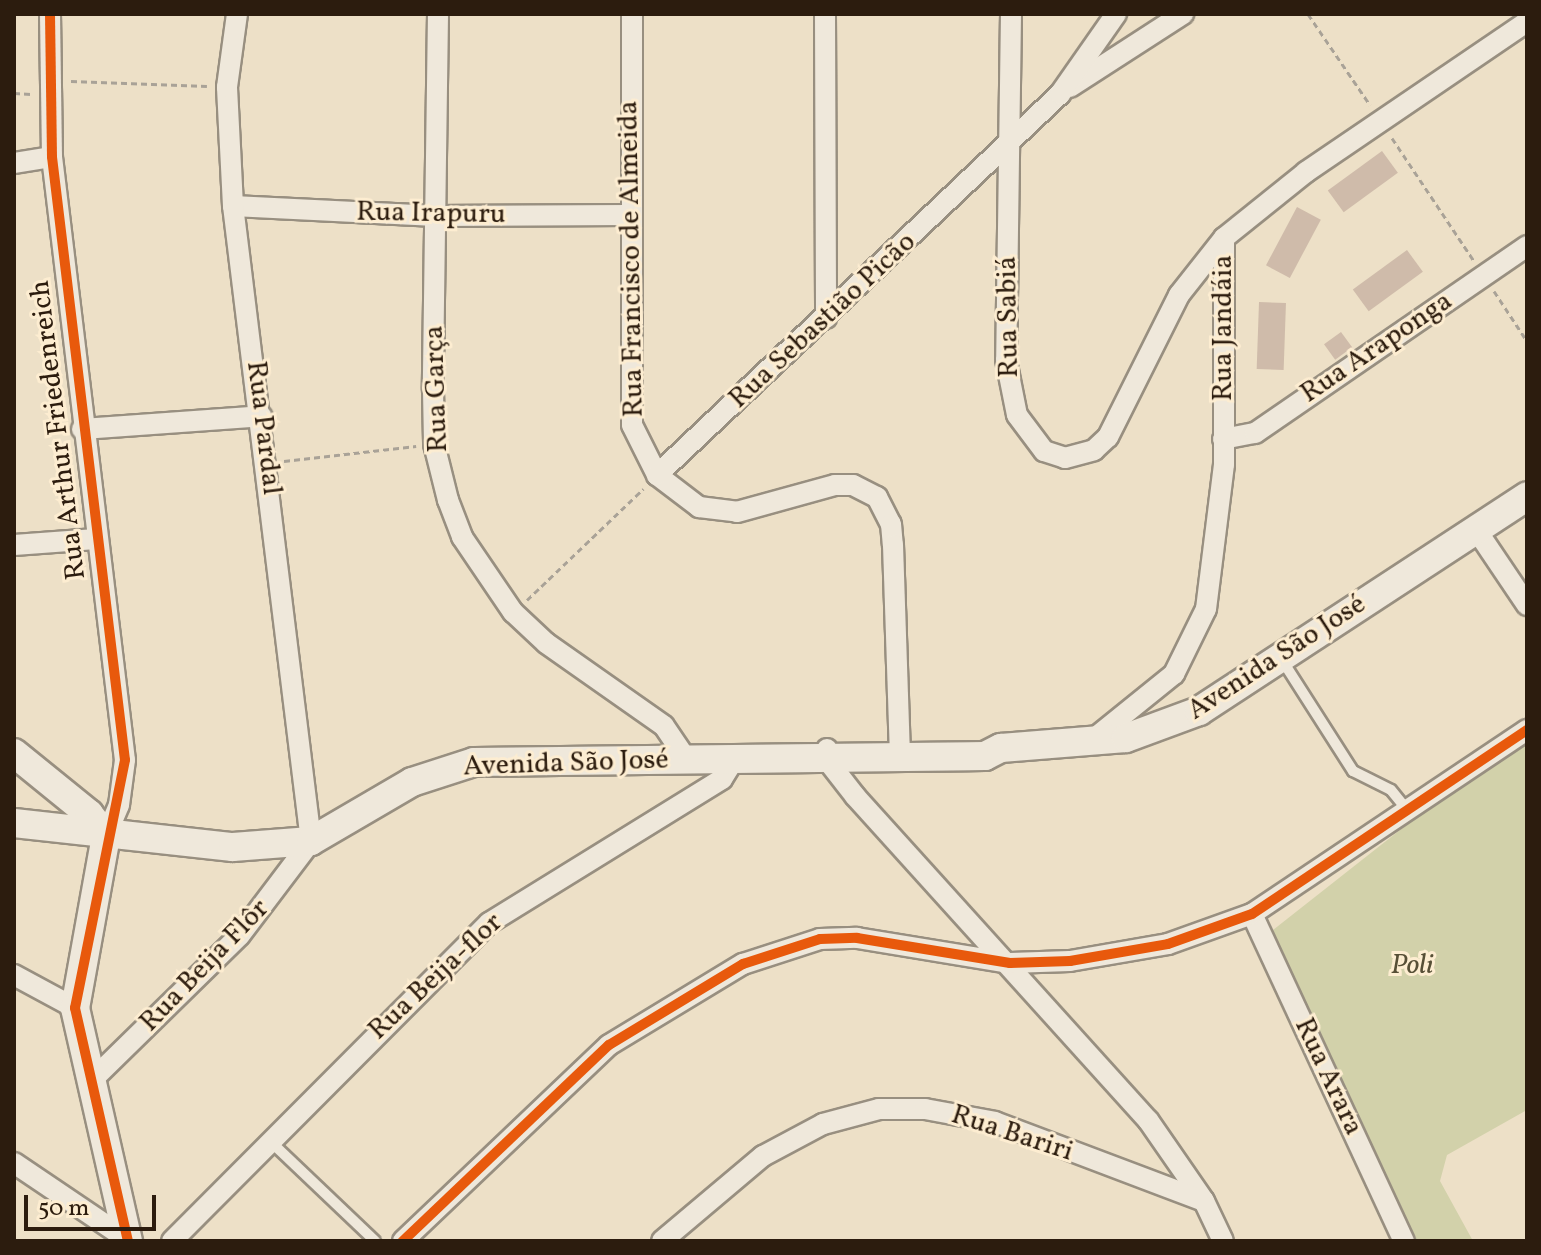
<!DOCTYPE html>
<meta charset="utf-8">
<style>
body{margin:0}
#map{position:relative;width:1541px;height:1255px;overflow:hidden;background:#ede0c7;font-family:Vollkorn,serif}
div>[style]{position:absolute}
.green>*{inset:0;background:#d2d1aa}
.building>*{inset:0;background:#cfbbaa;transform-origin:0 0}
.path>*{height:3px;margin-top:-1.5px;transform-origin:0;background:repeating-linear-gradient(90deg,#a9a297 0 6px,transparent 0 10px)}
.roads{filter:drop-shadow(2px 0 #988f80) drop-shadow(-2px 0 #988f80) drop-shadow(0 2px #988f80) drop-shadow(0 -2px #988f80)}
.lane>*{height:10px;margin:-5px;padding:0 5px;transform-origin:5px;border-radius:5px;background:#efe8db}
.street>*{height:20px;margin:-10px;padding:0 10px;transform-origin:10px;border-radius:10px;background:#efe8db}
.secondary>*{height:28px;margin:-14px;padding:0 14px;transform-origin:14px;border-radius:14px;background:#efe8db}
.cycleway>*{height:10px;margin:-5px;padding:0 5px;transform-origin:5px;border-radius:5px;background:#e8590c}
span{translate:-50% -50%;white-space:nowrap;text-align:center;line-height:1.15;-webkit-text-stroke:6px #fdedd1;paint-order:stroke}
.street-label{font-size:28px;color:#2c1c0e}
.park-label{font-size:28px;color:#574f36;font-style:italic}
.frame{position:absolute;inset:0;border:16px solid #2c1c0e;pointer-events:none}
.scale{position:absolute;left:24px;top:1195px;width:132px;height:36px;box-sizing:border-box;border:4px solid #2c1c0e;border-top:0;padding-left:10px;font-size:24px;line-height:28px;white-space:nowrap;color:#2c1c0e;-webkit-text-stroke:6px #fdedd1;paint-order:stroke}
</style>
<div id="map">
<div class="green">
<i style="clip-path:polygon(1527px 730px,1527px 1110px,1447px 1155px,1440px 1181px,1473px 1241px,1409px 1241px,1371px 1171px,1273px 930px)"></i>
</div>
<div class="building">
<i style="left:1382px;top:151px;width:27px;height:67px;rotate:54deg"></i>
<i style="left:1297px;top:207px;width:27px;height:66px;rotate:28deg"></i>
<i style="left:1407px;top:250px;width:27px;height:67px;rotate:54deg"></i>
<i style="left:1259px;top:302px;width:27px;height:67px;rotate:2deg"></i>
<i style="left:1341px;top:332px;width:19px;height:21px;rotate:54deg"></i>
</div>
<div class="path">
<i style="left:1308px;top:14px;width:110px;rotate:55.7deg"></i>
<i style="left:71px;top:81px;width:136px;rotate:2.1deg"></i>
<i style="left:14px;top:93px;width:17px;rotate:3deg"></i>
<i style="left:1392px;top:138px;width:148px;rotate:56.3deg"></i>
<i style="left:1494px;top:291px;width:60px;rotate:56.6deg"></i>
<i style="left:284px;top:461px;width:133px;rotate:-6.5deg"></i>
<i style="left:527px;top:600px;width:161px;rotate:-43.7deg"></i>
</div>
<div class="roads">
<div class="lane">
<i style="left:1282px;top:660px;width:132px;rotate:57.4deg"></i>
<i style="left:1353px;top:771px;width:42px;rotate:26.6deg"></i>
<i style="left:1391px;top:790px;width:26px;rotate:51deg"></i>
<i style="left:269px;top:1140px;width:146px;rotate:43.6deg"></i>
</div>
<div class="street">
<i style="left:50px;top:14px;width:143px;rotate:89.2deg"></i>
<i style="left:52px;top:157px;width:607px;rotate:83.1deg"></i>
<i style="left:125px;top:760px;width:45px;rotate:97.6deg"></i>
<i style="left:119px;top:805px;width:34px;rotate:113deg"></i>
<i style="left:438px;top:14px;width:376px;rotate:90.8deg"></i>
<i style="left:433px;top:390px;width:54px;rotate:88.9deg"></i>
<i style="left:434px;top:444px;width:58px;rotate:76deg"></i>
<i style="left:448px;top:500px;width:40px;rotate:69deg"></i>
<i style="left:462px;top:537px;width:91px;rotate:55.8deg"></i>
<i style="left:513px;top:612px;width:45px;rotate:43.2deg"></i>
<i style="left:546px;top:643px;width:144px;rotate:35.1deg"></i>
<i style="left:664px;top:726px;width:40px;rotate:56deg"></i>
<i style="left:632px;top:14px;width:411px;rotate:90deg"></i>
<i style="left:632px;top:425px;width:56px;rotate:63.4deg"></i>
<i style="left:657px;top:475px;width:53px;rotate:37.3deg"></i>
<i style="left:699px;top:507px;width:38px;rotate:7deg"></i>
<i style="left:737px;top:512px;width:102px;rotate:-15.4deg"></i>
<i style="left:835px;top:485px;width:18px"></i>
<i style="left:853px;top:485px;width:27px;rotate:27deg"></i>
<i style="left:877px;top:497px;width:30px;rotate:63deg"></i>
<i style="left:891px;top:524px;width:21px;rotate:85deg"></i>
<i style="left:893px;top:545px;width:213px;rotate:88.1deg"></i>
<i style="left:825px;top:14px;width:304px;rotate:89.8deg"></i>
<i style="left:1011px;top:14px;width:346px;rotate:90.8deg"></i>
<i style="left:1006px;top:360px;width:56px;rotate:78.7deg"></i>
<i style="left:1017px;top:415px;width:45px;rotate:53.1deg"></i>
<i style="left:1044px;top:451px;width:22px;rotate:18deg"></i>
<i style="left:1065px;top:458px;width:30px;rotate:-15deg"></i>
<i style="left:1094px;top:450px;width:19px;rotate:-43deg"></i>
<i style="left:1108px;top:437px;width:159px;rotate:-63.4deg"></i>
<i style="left:1179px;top:295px;width:73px;rotate:-51.7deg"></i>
<i style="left:1224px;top:238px;width:105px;rotate:-38.8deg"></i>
<i style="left:1306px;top:172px;width:267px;rotate:-34.2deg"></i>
<i style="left:1070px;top:87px;width:135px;rotate:-32.9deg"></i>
<i style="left:14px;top:163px;width:38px;rotate:-9deg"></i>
<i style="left:233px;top:206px;width:203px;rotate:2.8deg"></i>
<i style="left:436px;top:216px;width:192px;rotate:-0.3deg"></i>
<i style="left:82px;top:429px;width:180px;rotate:-4.1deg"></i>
<i style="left:1223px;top:439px;width:33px;rotate:-11deg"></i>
<i style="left:1255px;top:433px;width:330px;rotate:-34.5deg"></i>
<i style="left:657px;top:475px;width:555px;rotate:-43.39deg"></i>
<i style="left:1060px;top:94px;width:98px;rotate:-55deg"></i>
<i style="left:1475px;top:528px;width:93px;rotate:56deg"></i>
<i style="left:14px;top:545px;width:82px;rotate:-4.2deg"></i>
<i style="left:1091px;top:741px;width:107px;rotate:-38.9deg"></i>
<i style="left:1174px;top:674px;width:72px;rotate:-63.8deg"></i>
<i style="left:1206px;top:609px;width:146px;rotate:-82.9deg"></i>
<i style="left:1224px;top:464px;width:226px;rotate:-90deg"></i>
<i style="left:827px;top:749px;width:11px;rotate:90deg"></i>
<i style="left:827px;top:760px;width:46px;rotate:52.1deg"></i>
<i style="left:855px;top:796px;width:437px;rotate:47.9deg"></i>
<i style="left:1148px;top:1120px;width:98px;rotate:55.3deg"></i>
<i style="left:1204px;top:1201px;width:44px;rotate:64.6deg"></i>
<i style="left:1252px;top:914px;width:361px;rotate:65.1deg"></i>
<i style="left:14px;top:975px;width:69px;rotate:28.4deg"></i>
<i style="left:89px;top:1083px;width:211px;rotate:-44.4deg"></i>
<i style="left:240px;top:935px;width:118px;rotate:-52.9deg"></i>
<i style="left:311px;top:841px;width:640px;rotate:-97deg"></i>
<i style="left:233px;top:206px;width:119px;rotate:-92.9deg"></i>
<i style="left:227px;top:87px;width:74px;rotate:-82.2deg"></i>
<i style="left:14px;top:1163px;width:138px;rotate:34deg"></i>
<i style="left:172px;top:1241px;width:449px;rotate:-45.1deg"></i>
<i style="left:489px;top:923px;width:274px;rotate:-31.7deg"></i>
<i style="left:722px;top:779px;width:25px;rotate:-58deg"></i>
<i style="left:403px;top:1241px;width:284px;rotate:-43.6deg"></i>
<i style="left:609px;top:1045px;width:157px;rotate:-31.2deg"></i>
<i style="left:743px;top:964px;width:81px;rotate:-18deg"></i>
<i style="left:820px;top:939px;width:37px;rotate:-2deg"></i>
<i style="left:857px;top:938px;width:155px;rotate:9.3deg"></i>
<i style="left:1010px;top:963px;width:60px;rotate:-1.9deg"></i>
<i style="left:1070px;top:961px;width:99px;rotate:-9.8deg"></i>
<i style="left:1168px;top:944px;width:89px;rotate:-19.7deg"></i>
<i style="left:1252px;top:914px;width:331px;rotate:-33.8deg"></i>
<i style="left:662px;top:1241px;width:132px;rotate:-40.1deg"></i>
<i style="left:763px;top:1156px;width:68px;rotate:-28.1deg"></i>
<i style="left:823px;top:1124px;width:58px;rotate:-15deg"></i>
<i style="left:879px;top:1109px;width:46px"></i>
<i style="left:925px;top:1109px;width:71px;rotate:10.5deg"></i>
<i style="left:995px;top:1122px;width:223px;rotate:20.7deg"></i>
</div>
<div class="secondary">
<i style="left:14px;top:753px;width:97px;rotate:39.1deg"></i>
<i style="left:89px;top:814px;width:28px;rotate:52deg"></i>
<i style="left:106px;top:836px;width:175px;rotate:100.2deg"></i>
<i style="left:75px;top:1008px;width:239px;rotate:77.2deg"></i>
<i style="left:14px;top:823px;width:220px;rotate:6.3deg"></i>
<i style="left:233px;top:847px;width:78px;rotate:-4.4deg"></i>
<i style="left:311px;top:841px;width:117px;rotate:-30.3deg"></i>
<i style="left:412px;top:782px;width:65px;rotate:-17.9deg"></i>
<i style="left:474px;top:762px;width:511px;rotate:-0.67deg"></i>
<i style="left:985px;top:756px;width:18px;rotate:-27deg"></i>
<i style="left:1001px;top:748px;width:125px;rotate:-4.6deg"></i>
<i style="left:1126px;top:738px;width:78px;rotate:-20.3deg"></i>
<i style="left:1199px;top:711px;width:392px;rotate:-33.2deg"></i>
</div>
</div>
<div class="cycleway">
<i style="left:50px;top:14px;width:143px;rotate:89.2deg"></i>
<i style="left:52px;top:157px;width:607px;rotate:83.1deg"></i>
<i style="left:125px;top:760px;width:253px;rotate:101.4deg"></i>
<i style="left:75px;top:1008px;width:239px;rotate:77.2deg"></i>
<i style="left:403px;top:1241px;width:284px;rotate:-43.6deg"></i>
<i style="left:609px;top:1045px;width:157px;rotate:-31.2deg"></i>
<i style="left:743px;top:964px;width:81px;rotate:-18deg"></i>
<i style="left:820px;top:939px;width:37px;rotate:-2deg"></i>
<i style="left:857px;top:938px;width:155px;rotate:9.3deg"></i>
<i style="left:1010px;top:963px;width:60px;rotate:-1.9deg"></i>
<i style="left:1070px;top:961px;width:99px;rotate:-9.8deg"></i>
<i style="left:1168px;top:944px;width:89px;rotate:-19.7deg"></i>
<i style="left:1252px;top:914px;width:331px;rotate:-33.8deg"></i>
</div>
<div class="street-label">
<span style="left:431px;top:214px;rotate:1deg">Rua Irapuru</span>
<span style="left:632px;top:259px;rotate:-91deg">Rua Francisco de Almeida</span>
<span style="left:1009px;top:317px;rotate:-91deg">Rua Sabiá</span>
<span style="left:823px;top:321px;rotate:-43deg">Rua Sebastião Picão</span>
<span style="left:1224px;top:328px;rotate:-90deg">Rua Jandáia</span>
<span style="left:1377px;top:348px;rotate:-34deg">Rua Araponga</span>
<span style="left:437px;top:389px;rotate:-92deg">Rua Garça</span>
<span style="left:263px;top:428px;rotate:83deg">Rua Pardal</span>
<span style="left:59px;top:430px;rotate:-97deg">Rua Arthur Friedenreich</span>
<span style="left:1277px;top:658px;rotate:-33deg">Avenida São José</span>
<span style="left:566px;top:764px;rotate:-2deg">Avenida São José</span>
<span style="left:205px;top:966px;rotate:-46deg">Rua Beija Flôr</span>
<span style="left:436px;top:977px;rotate:-43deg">Rua Beija-flor</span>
<span style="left:1328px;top:1077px;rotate:65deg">Rua Arara</span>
<span style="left:1012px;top:1134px;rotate:18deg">Rua Bariri</span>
</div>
<div class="park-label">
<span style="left:1412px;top:966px">Poli</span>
</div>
<div class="frame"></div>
<div class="scale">50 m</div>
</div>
